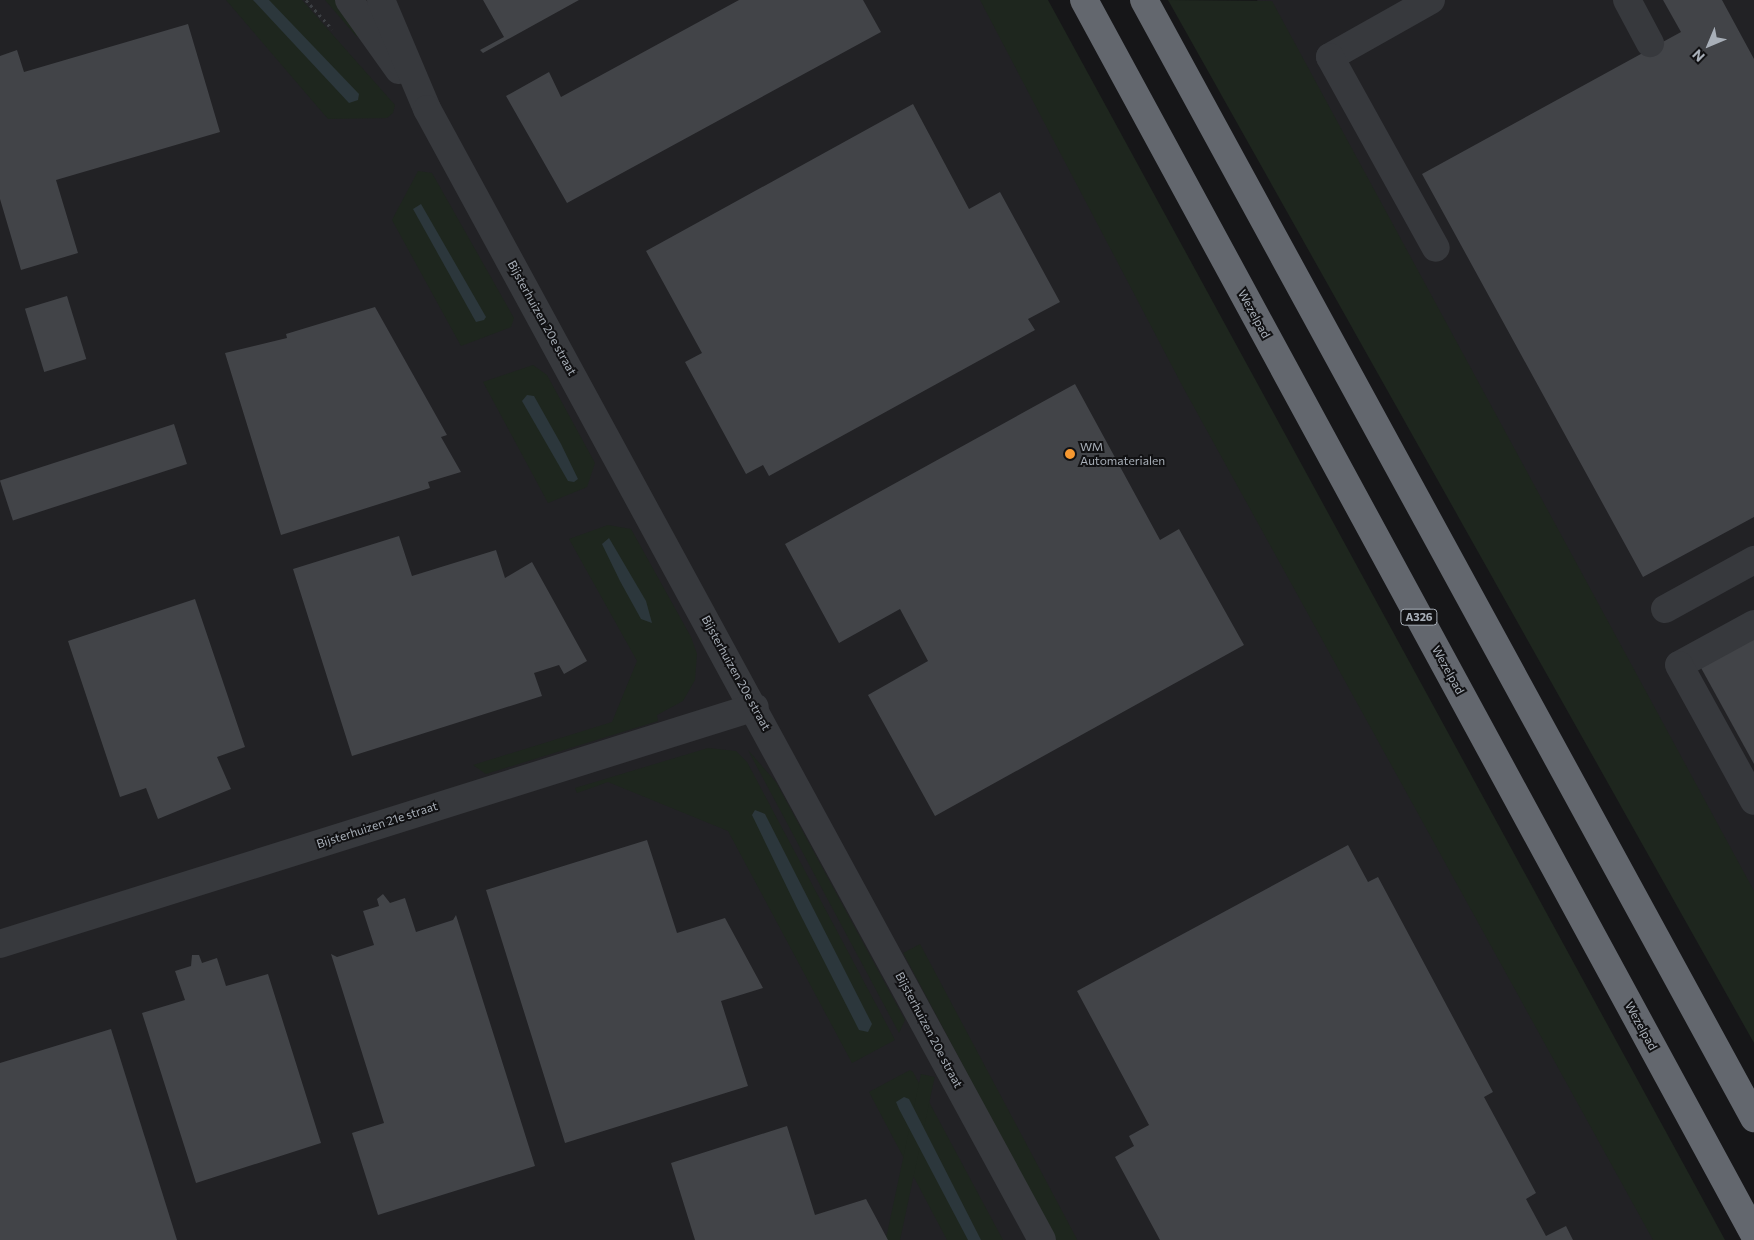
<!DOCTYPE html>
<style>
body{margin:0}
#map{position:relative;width:1754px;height:1240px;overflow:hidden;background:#161618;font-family:Commissioner,sans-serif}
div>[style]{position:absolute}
.built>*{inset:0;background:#222225}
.green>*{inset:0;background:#1e261e;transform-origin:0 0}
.water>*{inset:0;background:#2c373c}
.building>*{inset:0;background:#424448;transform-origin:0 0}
.path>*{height:3px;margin-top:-1.5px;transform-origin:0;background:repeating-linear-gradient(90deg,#3d4044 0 2.5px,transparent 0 6.5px)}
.minor>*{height:28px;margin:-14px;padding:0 14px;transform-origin:14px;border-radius:14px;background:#37393d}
.highway>*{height:28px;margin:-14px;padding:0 14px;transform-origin:14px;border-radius:14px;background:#63676e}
.dots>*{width:14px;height:14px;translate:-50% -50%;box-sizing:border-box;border:2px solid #111113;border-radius:50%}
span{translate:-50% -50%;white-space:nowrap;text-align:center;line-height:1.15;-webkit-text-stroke:4px #111113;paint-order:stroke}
.shield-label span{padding:1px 4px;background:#111113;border:1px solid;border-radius:4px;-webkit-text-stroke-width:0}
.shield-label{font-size:11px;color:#a8afb8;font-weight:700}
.street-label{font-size:12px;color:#a8afb8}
.poi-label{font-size:12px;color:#a8afb8}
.left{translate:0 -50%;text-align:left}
.north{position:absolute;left:1684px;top:20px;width:50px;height:50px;-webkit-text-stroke:4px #111113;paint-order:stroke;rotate:225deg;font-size:14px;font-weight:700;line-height:20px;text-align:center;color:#a8afb8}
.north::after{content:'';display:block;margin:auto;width:18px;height:22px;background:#a8afb8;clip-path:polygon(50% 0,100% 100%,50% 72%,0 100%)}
</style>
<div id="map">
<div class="built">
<i style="clip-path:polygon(0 0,1021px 0,1668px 1240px,0 1240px)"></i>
<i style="clip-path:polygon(1257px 0,1754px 0,1754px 951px)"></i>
</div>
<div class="green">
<i style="clip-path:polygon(226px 0,302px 0,395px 105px,393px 113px,387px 118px,328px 119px)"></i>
<i style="clip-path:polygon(325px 0,337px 0,359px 37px,356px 36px)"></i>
<i style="clip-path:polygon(980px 0,1048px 0,1725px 1240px,1653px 1240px,1184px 389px)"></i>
<i style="clip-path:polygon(1168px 0,1272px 1px,1754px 891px,1754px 1043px)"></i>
<i style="clip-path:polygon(418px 171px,432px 173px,514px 318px,511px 327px,461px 346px,392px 220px)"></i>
<i style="clip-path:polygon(533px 365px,547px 375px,595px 463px,587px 487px,548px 503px,483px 382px)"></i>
<i style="clip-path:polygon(608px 525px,631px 529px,691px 637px,697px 654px,695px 680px,683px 701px,657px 715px,658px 721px,486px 774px,473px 765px,612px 722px,637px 661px,569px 539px)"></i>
<i style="clip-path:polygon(708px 748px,736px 751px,747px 762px,895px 1040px,852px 1063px,728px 831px,608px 782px,577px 793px,575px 788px)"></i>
<i style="clip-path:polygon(748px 750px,776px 782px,905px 1020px,899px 1033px)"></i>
<i style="left:920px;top:944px;width:335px;height:19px;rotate:62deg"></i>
<i style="clip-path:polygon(910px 1070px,913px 1072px,1003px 1240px,947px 1240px,869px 1092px)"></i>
<i style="left:921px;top:1074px;width:14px;height:188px;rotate:12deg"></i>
</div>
<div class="water">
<i style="clip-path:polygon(253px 0,269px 0,359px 94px,358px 100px,349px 103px)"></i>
<i style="clip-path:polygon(421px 204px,486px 317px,484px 320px,476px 322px,413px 209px)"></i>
<i style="clip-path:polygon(527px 395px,534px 396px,561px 444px,578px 479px,574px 482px,568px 481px,522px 401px)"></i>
<i style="clip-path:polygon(609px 538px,646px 601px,652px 623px,641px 619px,620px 581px,602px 544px)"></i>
<i style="clip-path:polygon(755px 810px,765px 814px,872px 1024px,868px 1032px,859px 1030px,797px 908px,752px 815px)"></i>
<i style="clip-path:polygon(904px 1097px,909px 1099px,981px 1240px,968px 1240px,899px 1109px,896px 1102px)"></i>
</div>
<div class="building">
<i style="clip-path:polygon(483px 0,579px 0,483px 53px,480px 50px,504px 37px)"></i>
<i style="clip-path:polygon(739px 0,863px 0,881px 32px,567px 203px,506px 96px,549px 72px,561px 97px)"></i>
<i style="clip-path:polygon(1663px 0,1722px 0,1754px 59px,1754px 517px,1643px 577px,1422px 174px,1681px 32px)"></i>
<i style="clip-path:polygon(188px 24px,220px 132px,56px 180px,78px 253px,21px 270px,0 199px,0 56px,17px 50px,24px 72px)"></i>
<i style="clip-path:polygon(913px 104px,969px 209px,1000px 192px,1060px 302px,1028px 319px,1035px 330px,769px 476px,763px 465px,746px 474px,685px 362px,702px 353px,646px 251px)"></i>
<i style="left:67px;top:296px;width:66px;height:44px;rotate:73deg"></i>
<i style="clip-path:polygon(375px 307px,447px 435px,441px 437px,461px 472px,428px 482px,430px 488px,281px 535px,225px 353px,287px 338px,286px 334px)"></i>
<i style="clip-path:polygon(1075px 384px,1160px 540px,1179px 529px,1244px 645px,935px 816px,868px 695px,928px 661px,900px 609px,839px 643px,785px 544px)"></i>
<i style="left:174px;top:424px;width:42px;height:183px;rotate:72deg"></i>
<i style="clip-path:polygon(399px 536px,412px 576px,496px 550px,505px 578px,532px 562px,587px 661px,564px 674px,559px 665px,534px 673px,542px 696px,352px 756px,293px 569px)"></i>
<i style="clip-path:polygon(195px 599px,245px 747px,217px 757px,231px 789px,158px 819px,146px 788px,120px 797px,68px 641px)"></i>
<i style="clip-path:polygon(1754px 637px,1754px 764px,1700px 666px)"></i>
<i style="clip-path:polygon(647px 840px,677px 933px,725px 918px,763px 988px,721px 1001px,748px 1086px,565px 1143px,486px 890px)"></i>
<i style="clip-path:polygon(1348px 845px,1368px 882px,1378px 877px,1493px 1092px,1484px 1097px,1536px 1193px,1526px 1199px,1546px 1236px,1566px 1226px,1573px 1240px,1160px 1240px,1115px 1157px,1134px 1146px,1129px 1136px,1149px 1125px,1077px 991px)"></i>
<i style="clip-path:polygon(383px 894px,390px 903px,405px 898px,416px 932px,453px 920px,456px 915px,535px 1166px,378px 1215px,352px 1133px,384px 1123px,331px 954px,337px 957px,374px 945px,363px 911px,379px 906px,377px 899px)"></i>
<i style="clip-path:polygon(192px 955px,199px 955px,202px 963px,217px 958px,226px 986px,268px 974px,321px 1143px,196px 1183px,142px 1013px,185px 1000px,175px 971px,191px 966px)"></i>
<i style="clip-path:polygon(111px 1029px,177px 1240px,0 1240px,0 1063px)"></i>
<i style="clip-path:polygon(787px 1126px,815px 1215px,866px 1199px,888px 1240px,695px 1240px,671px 1163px)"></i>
</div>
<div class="path">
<i style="left:306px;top:0;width:39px;rotate:48deg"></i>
</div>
<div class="minor">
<i style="left:349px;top:0;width:86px;rotate:54.5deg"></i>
<i style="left:381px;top:0;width:118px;rotate:67.1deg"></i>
<i style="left:427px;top:109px;width:1287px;rotate:61.46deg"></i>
<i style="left:1431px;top:0;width:116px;rotate:150.6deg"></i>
<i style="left:1330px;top:57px;width:218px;rotate:61deg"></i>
<i style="left:1627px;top:0;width:49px;rotate:61.9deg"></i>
<i style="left:1665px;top:609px;width:102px;rotate:-28.8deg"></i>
<i style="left:1754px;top:624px;width:85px;rotate:151.3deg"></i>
<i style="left:1679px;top:665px;width:155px;rotate:61.1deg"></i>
<i style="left:0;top:944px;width:791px;rotate:-17.43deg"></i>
</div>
<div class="highway">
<i style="left:1084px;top:0;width:1404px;rotate:61.5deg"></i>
<i style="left:1144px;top:0;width:1274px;rotate:61.38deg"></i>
</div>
<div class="dots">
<i style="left:1070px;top:454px;background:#f69830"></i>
</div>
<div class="shield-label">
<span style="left:1419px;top:617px">A326</span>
</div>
<div class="street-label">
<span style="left:1254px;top:314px;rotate:61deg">Wezelpad</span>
<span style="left:542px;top:318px;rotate:61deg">Bijsterhuizen 20e straat</span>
<span style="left:1448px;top:670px;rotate:61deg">Wezelpad</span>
<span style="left:736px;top:673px;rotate:61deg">Bijsterhuizen 20e straat</span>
<span style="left:377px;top:825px;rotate:-18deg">Bijsterhuizen 21e straat</span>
<span style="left:1641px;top:1026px;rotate:61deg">Wezelpad</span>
<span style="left:929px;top:1030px;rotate:62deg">Bijsterhuizen 20e straat</span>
</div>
<div class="poi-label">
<span class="left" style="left:1080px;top:454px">WM<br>Automaterialen</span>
</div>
<div class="north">N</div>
</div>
